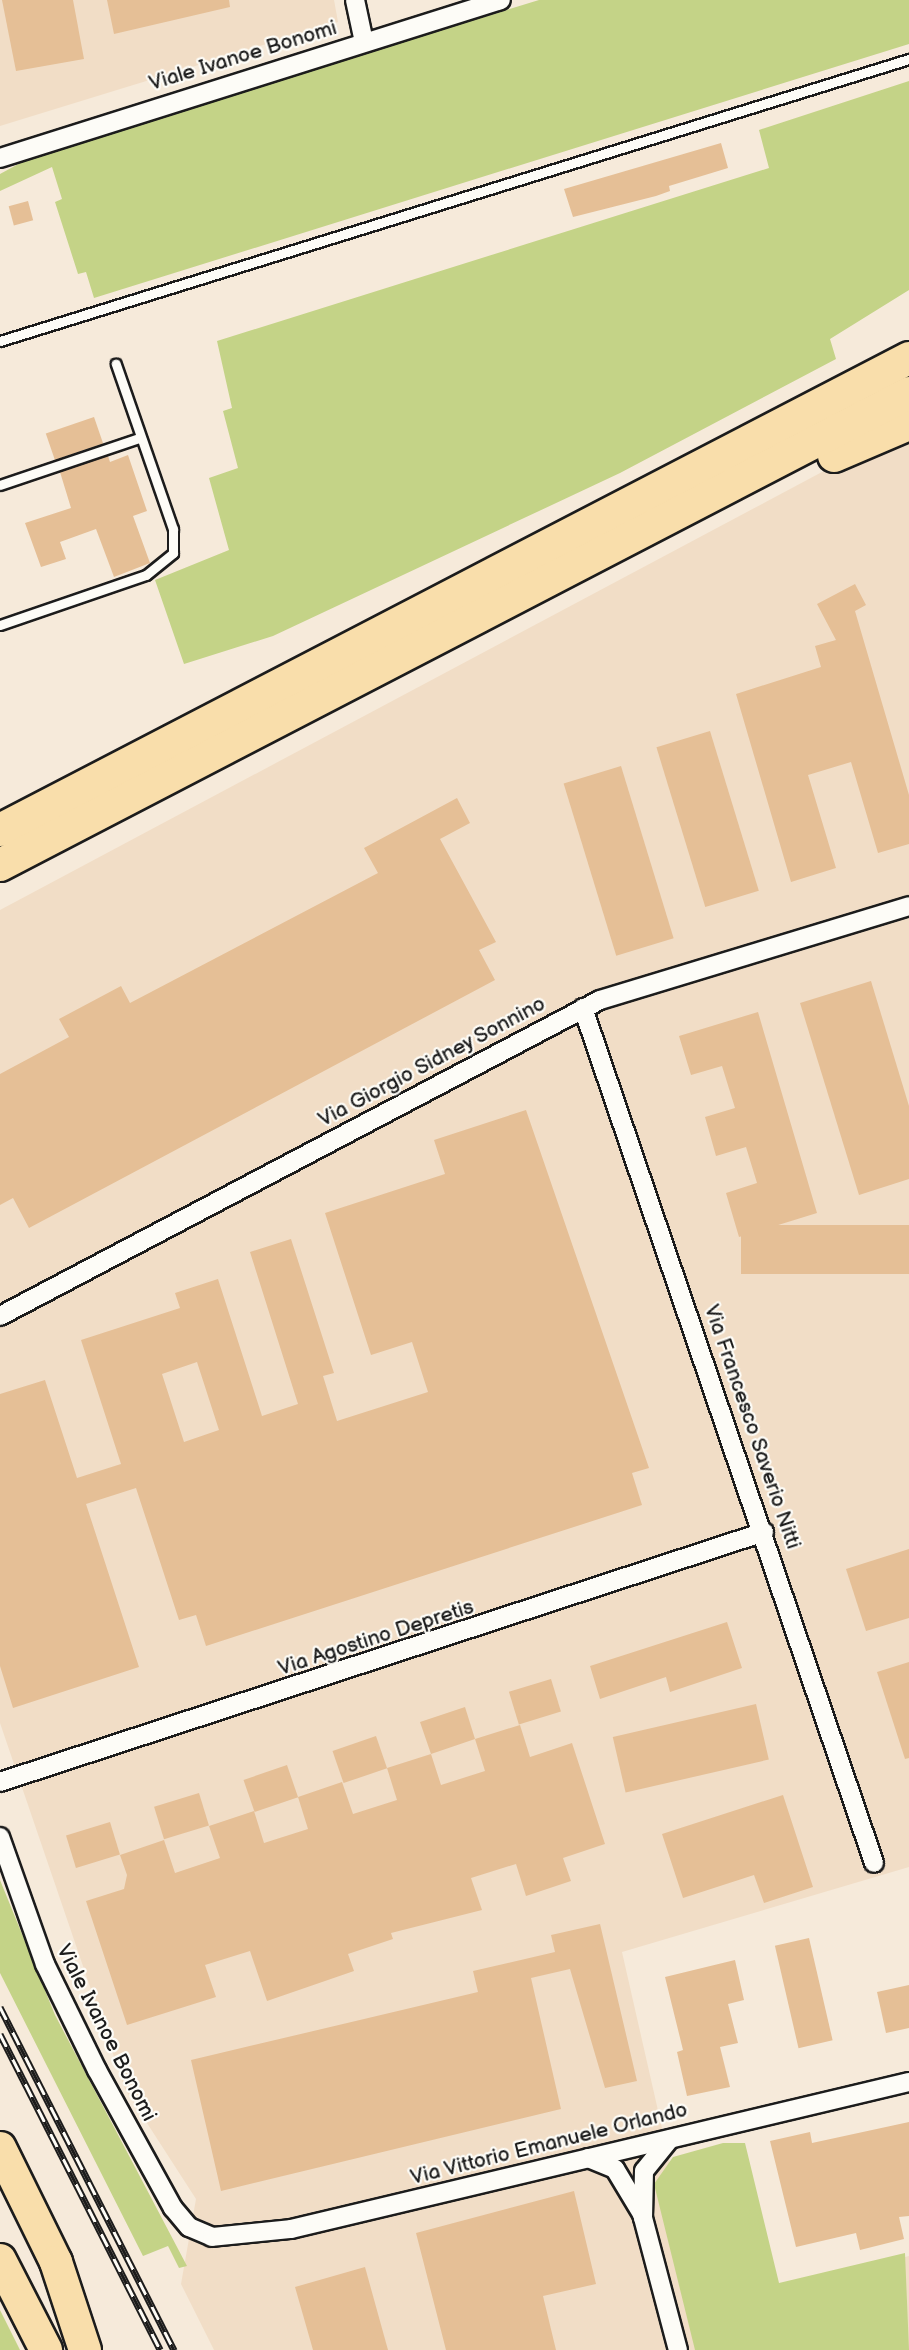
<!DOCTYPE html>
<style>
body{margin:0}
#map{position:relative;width:909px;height:2350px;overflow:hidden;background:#f6eada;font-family:"Balsamiq Sans",sans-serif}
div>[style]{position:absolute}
.built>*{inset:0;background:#f1ddc6}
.green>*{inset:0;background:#c4d387}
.building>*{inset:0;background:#e5bf96;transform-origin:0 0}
.roads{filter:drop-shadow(2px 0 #1c1c1c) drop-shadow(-2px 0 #1c1c1c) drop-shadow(0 2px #1c1c1c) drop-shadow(0 -2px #1c1c1c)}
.service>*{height:9px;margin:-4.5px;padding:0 4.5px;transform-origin:4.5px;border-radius:4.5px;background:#fdfcf7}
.minor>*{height:18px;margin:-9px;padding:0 9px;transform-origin:9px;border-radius:9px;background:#fdfcf7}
.trunk>*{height:32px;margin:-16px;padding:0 16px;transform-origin:16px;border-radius:16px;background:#f9deab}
.rail>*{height:7px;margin-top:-3.5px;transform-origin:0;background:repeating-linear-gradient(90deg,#fdfcf7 0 14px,#1c1c1c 0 28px);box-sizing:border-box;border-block:2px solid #1c1c1c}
span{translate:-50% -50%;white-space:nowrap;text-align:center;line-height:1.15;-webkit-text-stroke:4.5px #fdfcf7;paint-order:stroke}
.street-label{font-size:21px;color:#1c1c1c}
</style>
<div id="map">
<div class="built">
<i style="clip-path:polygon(0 0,334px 0,338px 22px,0 126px)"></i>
<i style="clip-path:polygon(909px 432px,909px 1867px,622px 1952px,672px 2172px,776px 2291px,909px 2256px,909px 2350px,214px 2350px,181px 2284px,196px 2199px,125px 2089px,0 1723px,0 910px,852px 456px)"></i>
</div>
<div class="green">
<i style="clip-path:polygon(539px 0,909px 0,909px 44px,94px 298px,86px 272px,78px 274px,55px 202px,62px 199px,52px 167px,0 191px,0 174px,35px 155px)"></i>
<i style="clip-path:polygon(909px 81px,909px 290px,830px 339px,836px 359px,620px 473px,273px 636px,184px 664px,155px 580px,229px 550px,209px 478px,238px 468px,223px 411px,232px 408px,217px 341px,769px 168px,759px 130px)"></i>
<i style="clip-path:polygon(0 1880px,55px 2015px,187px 2266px,179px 2268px,168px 2246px,143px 2256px,0 1973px)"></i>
<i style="clip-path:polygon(723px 2143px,745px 2143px,779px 2283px,905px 2253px,909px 2350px,695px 2350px,654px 2184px,673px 2157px)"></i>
<i style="clip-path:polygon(0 2310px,20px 2350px,0 2350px)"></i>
</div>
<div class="building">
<i style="clip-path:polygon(2px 0,73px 0,84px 59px,16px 71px)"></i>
<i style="clip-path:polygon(107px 0,229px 0,230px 7px,114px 34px)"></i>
<i style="clip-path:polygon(721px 143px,728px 168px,669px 186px,670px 191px,656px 196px,573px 217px,564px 189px)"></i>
<i style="left:28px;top:201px;width:20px;height:20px;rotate:75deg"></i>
<i style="left:94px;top:417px;width:28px;height:51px;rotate:71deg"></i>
<i style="clip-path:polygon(128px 455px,147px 511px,133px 516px,150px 563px,114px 577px,96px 529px,60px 542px,66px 559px,41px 567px,25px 523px,71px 508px,60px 472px,108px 456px,110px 462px)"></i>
<i style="clip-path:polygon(855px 584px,866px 605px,855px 611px,909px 795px,909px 844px,878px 853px,851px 762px,808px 775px,836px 868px,791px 882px,736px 694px,821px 667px,815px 646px,836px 640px,817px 604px)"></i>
<i style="left:710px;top:731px;width:167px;height:56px;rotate:73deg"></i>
<i style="left:621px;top:766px;width:180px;height:60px;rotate:73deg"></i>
<i style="clip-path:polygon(457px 798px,470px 823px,440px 839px,496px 942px,479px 950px,495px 980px,29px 1228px,13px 1198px,0 1205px,0 1074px,69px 1037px,59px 1019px,121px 986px,130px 1003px,378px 873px,364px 848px)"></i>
<i style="clip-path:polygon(871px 981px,909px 1106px,909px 1179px,859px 1195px,800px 1003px)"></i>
<i style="clip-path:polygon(758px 1012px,817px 1213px,739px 1237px,726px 1193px,757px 1183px,746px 1147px,716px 1156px,705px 1117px,735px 1108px,722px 1066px,691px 1075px,679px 1036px)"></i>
<i style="clip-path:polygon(evenodd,526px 1110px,649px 1468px,632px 1473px,642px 1505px,206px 1646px,196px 1615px,179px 1620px,136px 1488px,86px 1504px,139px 1667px,13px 1708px,0 1666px,0 1394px,45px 1380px,77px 1478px,121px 1464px,81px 1340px,180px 1308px,175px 1293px,218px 1279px,262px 1416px,298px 1404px,250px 1252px,291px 1239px,334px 1373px,323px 1376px,337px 1421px,428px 1392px,412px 1342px,371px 1355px,325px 1213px,445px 1174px,434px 1140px,526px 1110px,197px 1362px,219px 1430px,184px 1442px,162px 1374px,197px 1362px)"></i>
<i style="left:909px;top:1225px;width:49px;height:168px;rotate:90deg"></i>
<i style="clip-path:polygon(909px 1549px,909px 1618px,866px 1631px,846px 1569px)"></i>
<i style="clip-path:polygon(727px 1622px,742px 1668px,670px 1692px,666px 1677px,600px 1699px,590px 1666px)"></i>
<i style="clip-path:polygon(909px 1662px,909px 1758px,905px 1759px,877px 1672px)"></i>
<i style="left:551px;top:1679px;width:34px;height:44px;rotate:73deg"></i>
<i style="left:756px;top:1704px;width:57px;height:147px;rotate:77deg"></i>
<i style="clip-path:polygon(evenodd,465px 1707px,475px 1739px,520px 1725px,530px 1757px,572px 1743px,605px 1844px,563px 1858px,571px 1881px,526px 1896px,516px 1864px,471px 1878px,482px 1910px,391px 1933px,393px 1939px,348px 1954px,354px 1971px,267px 2001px,250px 1951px,205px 1965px,216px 1997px,127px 2025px,86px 1901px,124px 1889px,127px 1875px,120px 1855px,164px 1840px,175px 1873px,220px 1858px,209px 1826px,254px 1811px,264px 1843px,308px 1829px,298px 1797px,342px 1782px,353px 1814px,397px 1800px,387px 1768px,431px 1754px,420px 1722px,465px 1707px,475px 1739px,485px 1771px,441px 1785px,431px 1754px,475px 1739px)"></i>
<i style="left:376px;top:1736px;width:34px;height:46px;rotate:71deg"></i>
<i style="left:287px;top:1765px;width:34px;height:46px;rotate:71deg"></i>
<i style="left:199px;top:1793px;width:34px;height:47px;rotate:73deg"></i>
<i style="clip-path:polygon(783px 1795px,813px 1887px,764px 1903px,754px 1875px,683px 1898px,662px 1834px)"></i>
<i style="left:110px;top:1822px;width:34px;height:46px;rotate:73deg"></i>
<i style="clip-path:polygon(600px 1924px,637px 2081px,605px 2088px,570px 1969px,531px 1978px,561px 2109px,221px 2191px,191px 2060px,478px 1992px,473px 1971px,555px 1952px,551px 1935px)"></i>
<i style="left:809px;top:1938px;width:105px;height:35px;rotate:77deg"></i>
<i style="clip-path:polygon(735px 1960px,744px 2000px,728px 2004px,738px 2043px,720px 2047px,730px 2087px,687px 2096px,677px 2052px,683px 2050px,665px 1977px)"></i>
<i style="clip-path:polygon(909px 1985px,909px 2028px,886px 2033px,877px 1992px)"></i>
<i style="clip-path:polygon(909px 2122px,909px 2216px,899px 2217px,904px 2239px,860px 2250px,856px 2233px,796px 2247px,770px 2141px,810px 2132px,812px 2143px)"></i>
<i style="clip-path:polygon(574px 2191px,596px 2284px,543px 2296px,556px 2350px,446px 2350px,416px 2233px)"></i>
<i style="clip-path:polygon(365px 2267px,388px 2350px,313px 2350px,295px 2287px)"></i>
</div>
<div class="roads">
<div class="service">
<i style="left:0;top:341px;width:952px;rotate:-17.24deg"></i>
<i style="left:0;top:485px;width:147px;rotate:-18.7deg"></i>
<i style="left:0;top:625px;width:154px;rotate:-18.9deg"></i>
<i style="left:146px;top:575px;width:35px;rotate:-39deg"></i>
<i style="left:173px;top:553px;width:24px;rotate:-90deg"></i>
<i style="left:173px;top:529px;width:175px;rotate:-109.1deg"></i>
</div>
<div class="minor">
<i style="left:355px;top:0;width:43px;rotate:77.9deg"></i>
<i style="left:0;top:158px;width:525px;rotate:-17.5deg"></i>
<i style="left:583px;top:1008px;width:903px;rotate:71.2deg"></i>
<i style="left:0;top:1316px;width:678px;rotate:-27.77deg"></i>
<i style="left:600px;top:1000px;width:323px;rotate:-16.9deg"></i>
<i style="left:0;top:1782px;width:804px;rotate:-18.12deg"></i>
<i style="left:0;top:1837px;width:135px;rotate:70.5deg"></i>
<i style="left:45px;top:1964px;width:118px;rotate:63.9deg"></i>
<i style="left:97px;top:2070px;width:158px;rotate:61.2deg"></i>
<i style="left:173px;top:2208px;width:25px;rotate:50deg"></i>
<i style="left:189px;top:2227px;width:25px;rotate:23deg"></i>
<i style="left:212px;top:2237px;width:79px;rotate:-5.8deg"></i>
<i style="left:291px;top:2229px;width:635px;rotate:-13.38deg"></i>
<i style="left:588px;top:2158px;width:29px;rotate:22deg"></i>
<i style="left:615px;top:2169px;width:52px;rotate:59deg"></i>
<i style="left:642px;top:2214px;width:141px;rotate:75.2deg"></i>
<i style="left:643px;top:2218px;width:47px;rotate:-88.8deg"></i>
<i style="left:644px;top:2171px;width:41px;rotate:-50.9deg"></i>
</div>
<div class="trunk">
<i style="left:834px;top:456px;width:82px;rotate:-23.1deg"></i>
<i style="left:0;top:830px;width:1024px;rotate:-27.44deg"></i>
<i style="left:0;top:865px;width:1024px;rotate:-27.44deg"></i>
<i style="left:0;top:2148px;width:127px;rotate:63.8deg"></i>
<i style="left:56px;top:2262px;width:93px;rotate:71.8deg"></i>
<i style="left:0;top:2260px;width:101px;rotate:62.9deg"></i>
</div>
</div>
<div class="rail">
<i style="left:0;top:2007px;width:385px;rotate:63.1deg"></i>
<i style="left:0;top:2034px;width:354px;rotate:63.1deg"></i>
</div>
<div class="street-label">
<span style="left:243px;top:56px;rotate:-17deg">Viale Ivanoe Bonomi</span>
<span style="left:432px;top:1062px;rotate:-28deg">Via Giorgio Sidney Sonnino</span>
<span style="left:752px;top:1427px;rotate:71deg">Via Francesco Saverio Nitti</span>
<span style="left:376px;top:1638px;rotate:-18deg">Via Agostino Depretis</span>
<span style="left:106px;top:2033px;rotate:63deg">Viale Ivanoe Bonomi</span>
<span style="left:549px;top:2144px;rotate:-14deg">Via Vittorio Emanuele Orlando</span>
</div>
</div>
